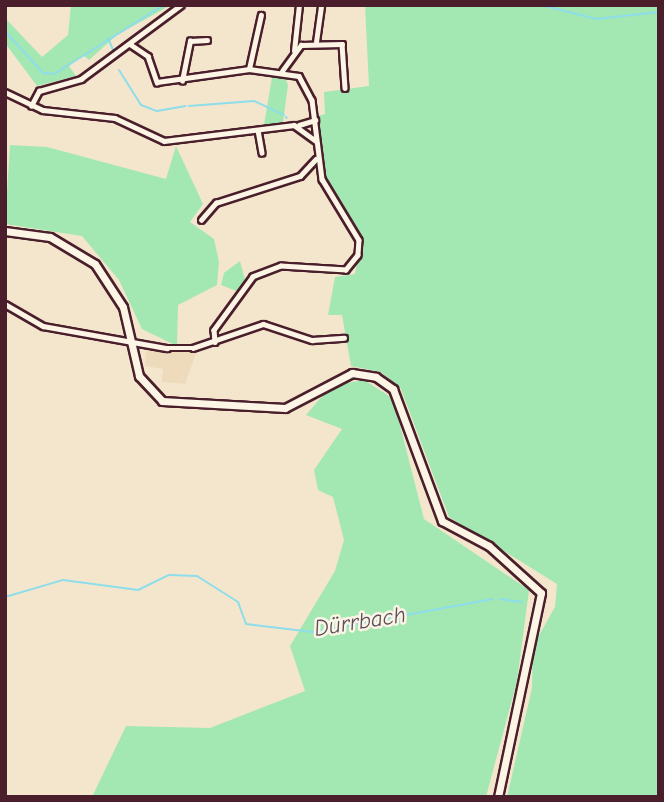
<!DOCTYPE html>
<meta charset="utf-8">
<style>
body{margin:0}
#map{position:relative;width:664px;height:802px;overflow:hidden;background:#f4e6cd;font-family:"Comic Neue",sans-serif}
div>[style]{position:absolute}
.built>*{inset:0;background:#eedbbc}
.green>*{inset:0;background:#a3e7b3}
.stream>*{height:2px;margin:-1px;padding:0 1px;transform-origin:1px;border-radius:1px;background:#8eddea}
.roads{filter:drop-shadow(2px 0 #4a1f2b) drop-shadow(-2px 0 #4a1f2b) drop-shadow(0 2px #4a1f2b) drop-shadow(0 -2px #4a1f2b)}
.street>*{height:4.5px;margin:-2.25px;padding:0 2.25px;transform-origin:2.25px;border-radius:2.25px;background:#fcf5e5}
.secondary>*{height:7px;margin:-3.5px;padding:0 3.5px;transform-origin:3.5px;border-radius:3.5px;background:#fcf5e5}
span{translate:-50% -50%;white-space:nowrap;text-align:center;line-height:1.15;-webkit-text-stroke:5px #fcf5e5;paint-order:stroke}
.water-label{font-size:23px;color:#5b4e5b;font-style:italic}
.frame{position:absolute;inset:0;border:7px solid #4a1f2b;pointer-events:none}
</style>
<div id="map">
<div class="built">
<i style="clip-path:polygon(146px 351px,197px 351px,185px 384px,162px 382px,163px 369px,145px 366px)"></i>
</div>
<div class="green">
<i style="clip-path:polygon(71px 5px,78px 7px,171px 5px,117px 35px,89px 60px,83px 55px,69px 66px,76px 76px,37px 86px,5px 43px,5px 18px,42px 57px,68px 35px)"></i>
<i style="clip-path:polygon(365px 5px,659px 5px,659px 797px,507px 797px,532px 688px,533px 646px,555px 607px,557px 584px,449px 517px,401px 389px,381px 372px,351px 366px,342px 315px,328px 315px,335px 277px,355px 274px,361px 241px,326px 182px,318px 116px,325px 114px,324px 92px,369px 86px)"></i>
<i style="clip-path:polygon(272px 77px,285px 78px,288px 85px,283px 122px,264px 125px)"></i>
<i style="clip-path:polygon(10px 145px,47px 147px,166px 179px,176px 146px,203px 204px,190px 222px,214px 239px,219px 262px,217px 285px,178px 305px,177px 346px,142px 329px,119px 280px,82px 236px,5px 224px)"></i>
<i style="clip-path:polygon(240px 261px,245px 280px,239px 292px,221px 285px,224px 273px)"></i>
<i style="clip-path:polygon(364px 380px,389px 396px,396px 410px,424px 519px,529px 590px,517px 681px,486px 797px,92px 797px,126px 726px,210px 728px,305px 691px,290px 646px,335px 571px,344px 540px,333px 497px,318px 490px,314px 470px,342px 429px,306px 415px,331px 386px)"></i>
</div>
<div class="stream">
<i style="left:541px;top:5px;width:57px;rotate:14.3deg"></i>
<i style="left:596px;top:19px;width:63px;rotate:-6.3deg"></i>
<i style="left:5px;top:31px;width:57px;rotate:47.9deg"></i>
<i style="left:43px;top:73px;width:11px;rotate:5deg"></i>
<i style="left:54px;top:74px;width:130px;rotate:-32.1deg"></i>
<i style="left:108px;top:38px;width:15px;rotate:67deg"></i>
<i style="left:119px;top:70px;width:41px;rotate:57.8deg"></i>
<i style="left:141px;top:105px;width:17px;rotate:21deg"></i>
<i style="left:157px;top:111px;width:29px;rotate:-10deg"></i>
<i style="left:189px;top:106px;width:65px;rotate:-4.4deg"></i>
<i style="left:254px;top:101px;width:33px;rotate:25deg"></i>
<i style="left:286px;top:117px;width:1px;rotate:45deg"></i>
<i style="left:5px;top:597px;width:60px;rotate:-16.3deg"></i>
<i style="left:63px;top:580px;width:76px;rotate:7.6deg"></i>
<i style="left:138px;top:590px;width:34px;rotate:-26deg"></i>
<i style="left:169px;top:575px;width:28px;rotate:2deg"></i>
<i style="left:197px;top:576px;width:49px;rotate:32.4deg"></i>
<i style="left:238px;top:602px;width:23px;rotate:70deg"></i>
<i style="left:246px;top:624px;width:67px;rotate:6.8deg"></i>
<i style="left:313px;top:632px;width:183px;rotate:-10.4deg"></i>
<i style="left:500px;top:599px;width:22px;rotate:8deg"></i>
</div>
<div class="roads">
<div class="street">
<i style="left:316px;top:42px;width:37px;rotate:-82deg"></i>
<i style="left:130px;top:44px;width:22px;rotate:34deg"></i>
<i style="left:148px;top:56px;width:28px;rotate:71deg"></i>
<i style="left:157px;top:82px;width:93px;rotate:-8deg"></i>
<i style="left:249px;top:69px;width:50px;rotate:8deg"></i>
<i style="left:299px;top:76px;width:27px;rotate:62deg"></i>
<i style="left:312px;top:100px;width:80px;rotate:82.8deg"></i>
<i style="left:322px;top:179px;width:71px;rotate:58.8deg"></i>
<i style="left:359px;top:240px;width:15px;rotate:94deg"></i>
<i style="left:358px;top:255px;width:19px;rotate:129deg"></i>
<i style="left:346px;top:270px;width:65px;rotate:-176.5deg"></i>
<i style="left:281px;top:266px;width:30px;rotate:159deg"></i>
<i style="left:253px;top:277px;width:66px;rotate:126.3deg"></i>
<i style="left:214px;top:330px;width:12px;rotate:85deg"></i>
<i style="left:294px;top:51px;width:46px;rotate:-83.8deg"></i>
<i style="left:249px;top:69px;width:55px;rotate:-77.5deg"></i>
<i style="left:282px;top:71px;width:32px;rotate:-54deg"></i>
<i style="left:301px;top:45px;width:41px;rotate:-1.4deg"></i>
<i style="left:342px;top:44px;width:44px;rotate:86.1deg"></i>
<i style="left:182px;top:81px;width:41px;rotate:-78.7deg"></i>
<i style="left:190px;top:41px;width:17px;rotate:-3deg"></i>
<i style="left:5px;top:92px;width:42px;rotate:25.3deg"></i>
<i style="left:43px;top:110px;width:72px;rotate:6.3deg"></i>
<i style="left:115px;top:118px;width:54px;rotate:25.1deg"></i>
<i style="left:164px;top:141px;width:131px;rotate:-7deg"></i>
<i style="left:294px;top:125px;width:26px;rotate:36deg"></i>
<i style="left:31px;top:106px;width:17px;rotate:-62deg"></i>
<i style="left:39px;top:91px;width:44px;rotate:-15.9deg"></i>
<i style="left:81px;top:79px;width:124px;rotate:-36.5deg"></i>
<i style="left:299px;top:125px;width:17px;rotate:-17deg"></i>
<i style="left:258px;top:130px;width:23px;rotate:80deg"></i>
<i style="left:201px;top:220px;width:23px;rotate:-49deg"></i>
<i style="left:216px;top:203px;width:88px;rotate:-17.8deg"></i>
<i style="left:300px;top:176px;width:23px;rotate:-47deg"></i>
<i style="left:5px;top:304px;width:44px;rotate:30.1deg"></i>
<i style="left:43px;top:326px;width:126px;rotate:10.1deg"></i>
<i style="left:167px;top:348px;width:26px"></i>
<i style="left:193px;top:348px;width:74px;rotate:-18.9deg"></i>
<i style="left:263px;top:324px;width:52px;rotate:18.1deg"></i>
<i style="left:312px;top:340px;width:32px;rotate:-4deg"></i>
</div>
<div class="secondary">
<i style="left:5px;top:231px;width:45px;rotate:7.6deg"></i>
<i style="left:50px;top:237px;width:52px;rotate:31deg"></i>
<i style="left:95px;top:264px;width:51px;rotate:56.9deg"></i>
<i style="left:123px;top:307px;width:71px;rotate:76.9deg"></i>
<i style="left:139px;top:376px;width:34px;rotate:47deg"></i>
<i style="left:162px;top:401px;width:123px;rotate:3.3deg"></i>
<i style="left:285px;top:408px;width:76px;rotate:-27.6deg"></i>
<i style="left:352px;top:373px;width:24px;rotate:9deg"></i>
<i style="left:376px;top:377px;width:21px;rotate:35deg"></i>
<i style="left:393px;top:389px;width:141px;rotate:69.6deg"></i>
<i style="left:442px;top:521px;width:53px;rotate:28deg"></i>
<i style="left:489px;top:546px;width:70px;rotate:42.1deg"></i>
<i style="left:541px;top:593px;width:208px;rotate:101.9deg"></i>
</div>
</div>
<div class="water-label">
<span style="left:360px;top:622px;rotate:-9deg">Dürrbach</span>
</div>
<div class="frame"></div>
</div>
